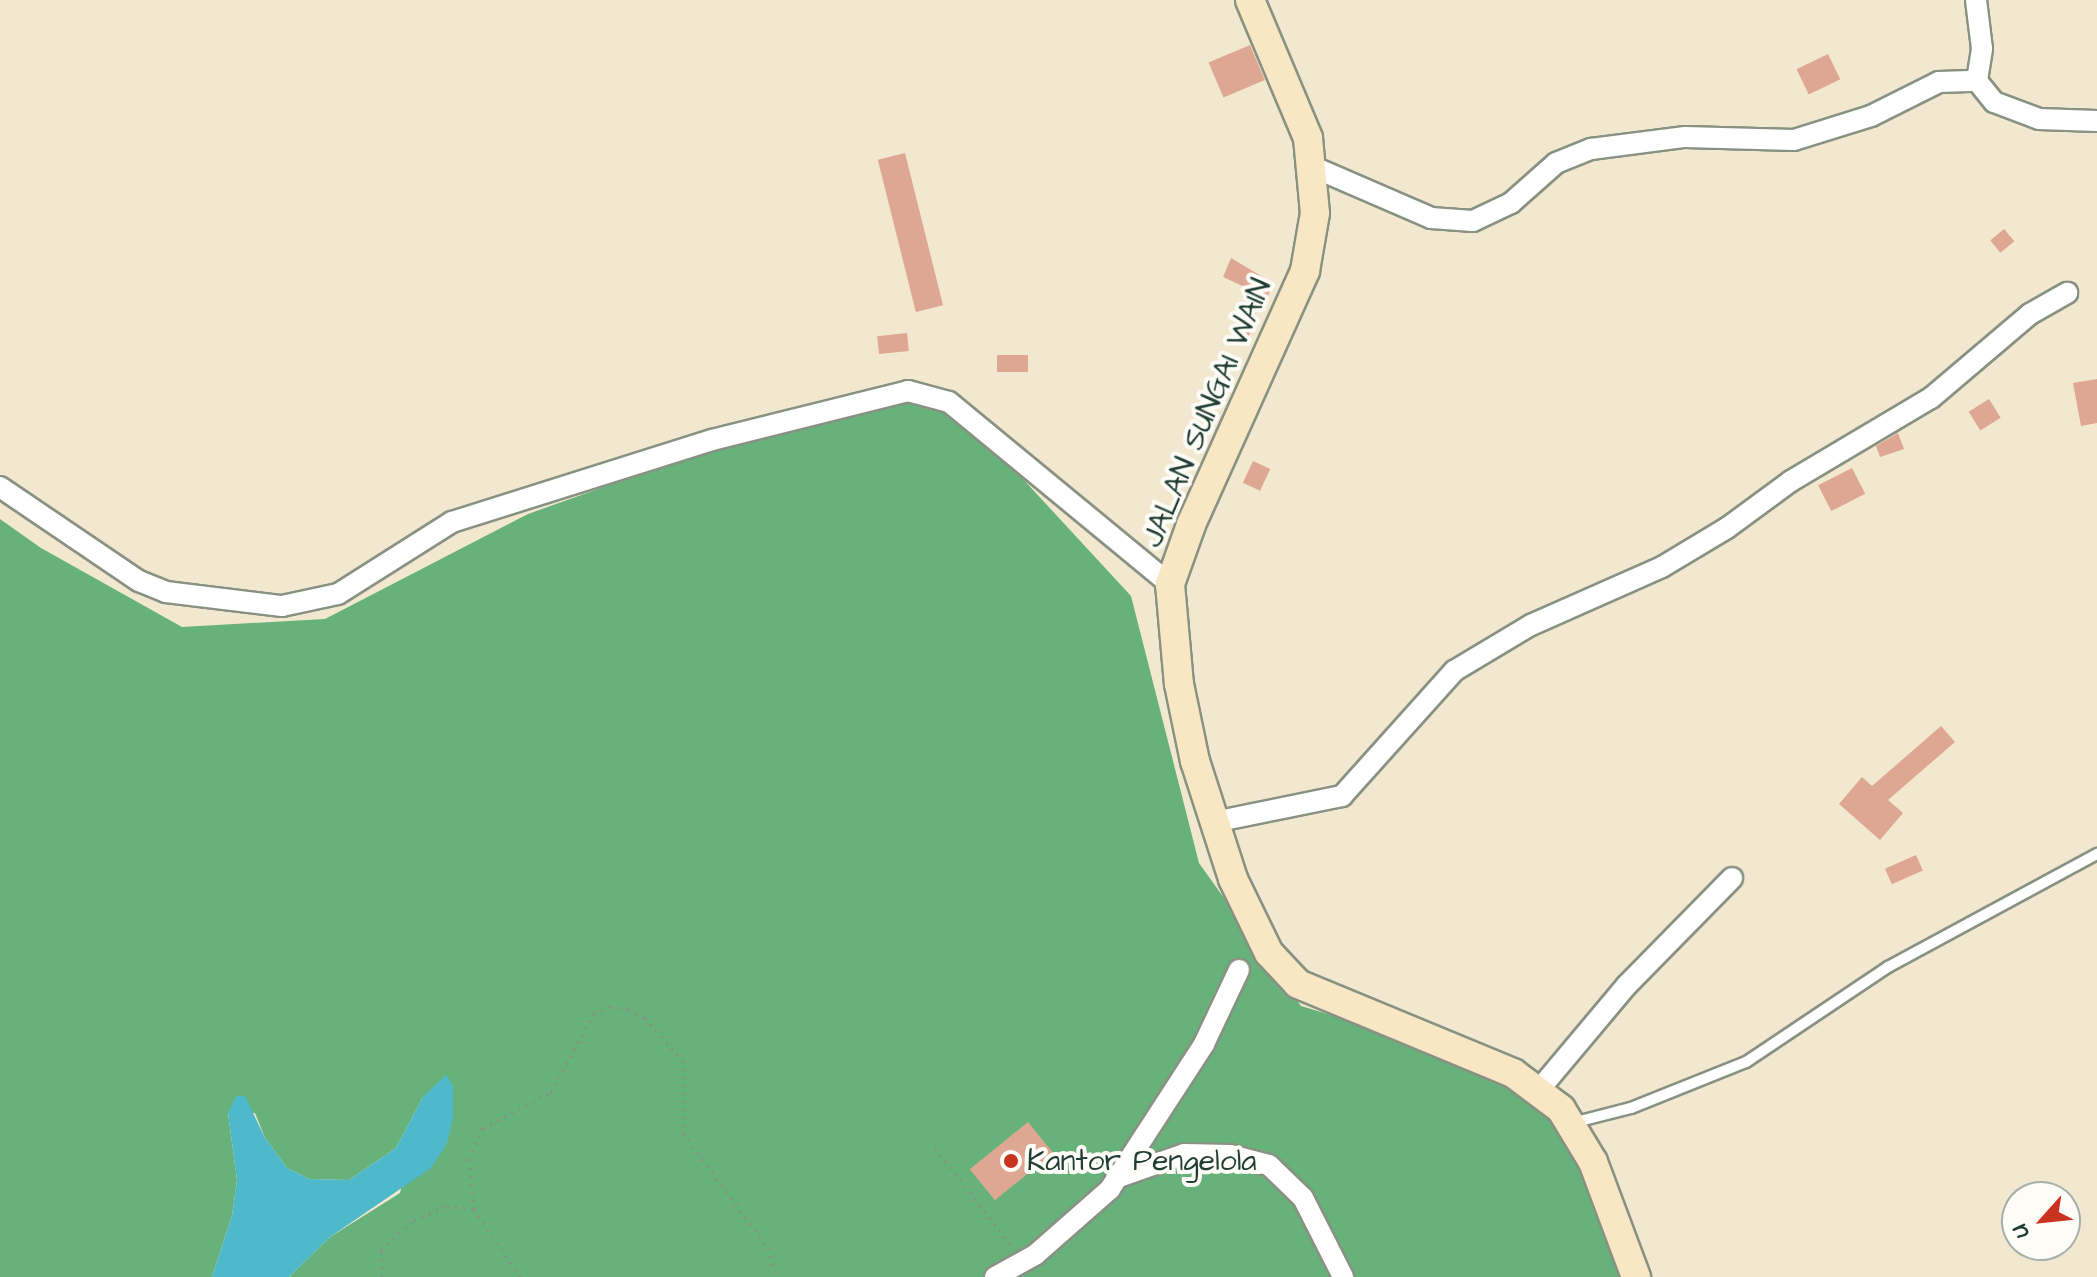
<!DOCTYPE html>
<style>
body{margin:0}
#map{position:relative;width:2097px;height:1277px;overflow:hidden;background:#f1e8cf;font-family:"Architects Daughter",sans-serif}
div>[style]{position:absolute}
.forest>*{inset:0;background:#67b27b}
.water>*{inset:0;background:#4fb9cc}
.building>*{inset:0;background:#dda792;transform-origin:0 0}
.path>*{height:3px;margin-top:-1.5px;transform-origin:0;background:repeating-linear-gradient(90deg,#889282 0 2px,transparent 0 8px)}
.roads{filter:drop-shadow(2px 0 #889282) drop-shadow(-2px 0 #889282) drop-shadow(0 2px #889282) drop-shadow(0 -2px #889282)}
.lane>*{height:10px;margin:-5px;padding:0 5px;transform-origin:5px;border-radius:5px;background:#fff}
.street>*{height:20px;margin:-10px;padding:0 10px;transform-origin:10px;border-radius:10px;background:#fff}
.secondary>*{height:28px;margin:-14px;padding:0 14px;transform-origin:14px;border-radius:14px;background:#f9e7c3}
.dots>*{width:22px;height:22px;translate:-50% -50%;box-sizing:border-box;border:4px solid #fdfcf7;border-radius:50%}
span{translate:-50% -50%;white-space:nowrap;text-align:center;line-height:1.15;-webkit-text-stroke:8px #fdfcf7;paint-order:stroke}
.street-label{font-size:30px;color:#1f3d34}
.poi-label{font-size:30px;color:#1f3d34}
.left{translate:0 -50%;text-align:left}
.north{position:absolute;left:2001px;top:1181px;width:80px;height:80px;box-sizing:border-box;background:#fdfcf7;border:2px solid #a4b0a9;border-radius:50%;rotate:243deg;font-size:22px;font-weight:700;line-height:32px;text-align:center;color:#1f3d34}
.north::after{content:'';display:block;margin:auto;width:28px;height:36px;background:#c8321e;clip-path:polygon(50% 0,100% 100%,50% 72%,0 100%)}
</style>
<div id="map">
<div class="forest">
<i style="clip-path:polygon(938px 387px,1131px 596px,1199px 863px,1301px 1006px,1517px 1071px,1573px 1126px,1632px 1277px,289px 1277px,330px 1237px,400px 1193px,423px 1097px,396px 1148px,349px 1180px,309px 1179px,287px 1168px,265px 1138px,255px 1113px,228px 1113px,237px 1180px,232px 1216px,212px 1277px,0 1277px,0 519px,41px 548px,182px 627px,325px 619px,528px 514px,671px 463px)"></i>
</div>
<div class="water">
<i style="clip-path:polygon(446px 1075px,453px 1086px,453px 1117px,447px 1143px,431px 1168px,330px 1237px,289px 1277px,212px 1277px,232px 1216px,237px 1180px,228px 1113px,236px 1096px,245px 1096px,265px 1138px,287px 1168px,309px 1179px,349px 1180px,396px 1148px,423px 1097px)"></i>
</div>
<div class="building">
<i style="left:1250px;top:45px;width:38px;height:45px;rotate:67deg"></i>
<i style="left:1828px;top:54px;width:28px;height:35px;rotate:64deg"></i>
<i style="left:905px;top:153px;width:157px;height:28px;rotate:76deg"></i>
<i style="left:2004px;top:229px;width:16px;height:18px;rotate:50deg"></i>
<i style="clip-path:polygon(1231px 258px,1273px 283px,1268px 296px,1262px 294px,1249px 336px,1234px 331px,1247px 288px,1223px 277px)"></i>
<i style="left:907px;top:333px;width:18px;height:30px;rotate:84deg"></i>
<i style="left:1028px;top:355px;width:17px;height:31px;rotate:90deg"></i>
<i style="clip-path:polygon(2097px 379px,2097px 423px,2081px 426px,2073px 383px)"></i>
<i style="left:1989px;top:399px;width:22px;height:24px;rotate:58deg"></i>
<i style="clip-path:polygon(1898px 433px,1904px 449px,1880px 457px,1876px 446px)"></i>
<i style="left:1253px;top:461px;width:19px;height:24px;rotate:25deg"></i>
<i style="left:1852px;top:468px;width:29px;height:38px;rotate:63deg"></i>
<i style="clip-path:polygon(1941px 726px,1955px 742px,1888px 800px,1903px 813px,1880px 840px,1839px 804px,1862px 777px,1872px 786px)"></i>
<i style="left:1916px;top:855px;width:17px;height:34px;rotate:66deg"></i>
<i style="left:1028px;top:1122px;width:40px;height:75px;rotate:51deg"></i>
</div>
<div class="path">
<i style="left:935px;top:1148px;width:123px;rotate:51.9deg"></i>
<i style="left:474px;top:1209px;width:50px;rotate:-95.7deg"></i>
<i style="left:469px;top:1159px;width:34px;rotate:-66deg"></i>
<i style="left:483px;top:1128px;width:77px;rotate:-27.9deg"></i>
<i style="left:551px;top:1092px;width:89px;rotate:-61.1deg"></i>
<i style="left:594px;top:1014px;width:17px;rotate:-24deg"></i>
<i style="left:610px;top:1007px;width:19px;rotate:6deg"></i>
<i style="left:629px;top:1009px;width:18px;rotate:29deg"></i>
<i style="left:645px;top:1018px;width:57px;rotate:48.5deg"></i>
<i style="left:683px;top:1061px;width:72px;rotate:90deg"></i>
<i style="left:683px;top:1133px;width:143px;rotate:53.5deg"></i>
<i style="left:768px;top:1248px;width:30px;rotate:73deg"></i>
<i style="left:382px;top:1277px;width:27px;rotate:-92deg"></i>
<i style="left:381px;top:1250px;width:45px;rotate:-42.3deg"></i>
<i style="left:414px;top:1220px;width:36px;rotate:-23deg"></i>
<i style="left:447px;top:1206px;width:27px;rotate:6deg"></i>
<i style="left:474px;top:1209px;width:82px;rotate:55.9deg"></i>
</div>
<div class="roads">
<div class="lane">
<i style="left:1572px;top:1123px;width:61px;rotate:-14.3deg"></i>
<i style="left:1631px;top:1108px;width:124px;rotate:-21.8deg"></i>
<i style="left:1746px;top:1062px;width:171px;rotate:-33.8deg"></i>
<i style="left:1888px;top:967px;width:238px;rotate:-28.4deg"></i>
</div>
<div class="street">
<i style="left:1976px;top:0;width:49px;rotate:83deg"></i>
<i style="left:1982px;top:49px;width:32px;rotate:99deg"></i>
<i style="left:1977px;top:81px;width:27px;rotate:51deg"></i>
<i style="left:1994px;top:102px;width:48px;rotate:20.7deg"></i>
<i style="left:2039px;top:119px;width:58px;rotate:2deg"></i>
<i style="left:1311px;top:166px;width:131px;rotate:23.4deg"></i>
<i style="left:1431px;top:218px;width:42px;rotate:4.1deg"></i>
<i style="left:1473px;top:221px;width:42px;rotate:-25.3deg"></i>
<i style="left:1511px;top:203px;width:60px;rotate:-41.6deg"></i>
<i style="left:1556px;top:163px;width:38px;rotate:-22deg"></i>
<i style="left:1591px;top:149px;width:95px;rotate:-7.3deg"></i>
<i style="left:1685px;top:137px;width:109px;rotate:1.6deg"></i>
<i style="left:1794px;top:140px;width:81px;rotate:-17.3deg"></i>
<i style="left:1871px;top:116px;width:76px;rotate:-26.6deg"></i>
<i style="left:1939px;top:82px;width:38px;rotate:-2deg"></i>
<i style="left:0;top:487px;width:168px;rotate:34.1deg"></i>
<i style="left:139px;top:581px;width:29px;rotate:22deg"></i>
<i style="left:166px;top:592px;width:117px;rotate:6.9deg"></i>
<i style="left:282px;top:606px;width:57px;rotate:-12.1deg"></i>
<i style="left:338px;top:594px;width:135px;rotate:-32.3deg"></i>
<i style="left:452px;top:522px;width:273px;rotate:-17.5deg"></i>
<i style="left:712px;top:440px;width:202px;rotate:-14deg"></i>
<i style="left:908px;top:391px;width:42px;rotate:15deg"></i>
<i style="left:949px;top:402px;width:286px;rotate:39.5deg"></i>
<i style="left:1214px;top:822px;width:131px;rotate:-11.5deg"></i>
<i style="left:1342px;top:796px;width:168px;rotate:-48.1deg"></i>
<i style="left:1454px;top:671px;width:90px;rotate:-30.9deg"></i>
<i style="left:1531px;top:625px;width:143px;rotate:-23.9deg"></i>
<i style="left:1662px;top:567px;width:76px;rotate:-31deg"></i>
<i style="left:1727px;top:528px;width:79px;rotate:-36.3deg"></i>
<i style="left:1791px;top:481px;width:163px;rotate:-30.7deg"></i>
<i style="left:1931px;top:398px;width:130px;rotate:-40.3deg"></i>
<i style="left:2030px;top:314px;width:43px;rotate:-29.6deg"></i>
<i style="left:1538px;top:1091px;width:138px;rotate:-50deg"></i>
<i style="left:1627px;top:985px;width:150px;rotate:-45.5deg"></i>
<i style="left:1116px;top:1178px;width:72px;rotate:-19.4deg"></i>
<i style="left:1184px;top:1154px;width:46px;rotate:1.2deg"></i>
<i style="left:1230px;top:1155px;width:40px;rotate:14.4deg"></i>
<i style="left:1269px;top:1165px;width:47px;rotate:44.1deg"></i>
<i style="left:1303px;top:1198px;width:89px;rotate:63.1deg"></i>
<i style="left:995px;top:1277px;width:46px;rotate:-28.8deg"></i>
<i style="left:1035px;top:1255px;width:100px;rotate:-41.3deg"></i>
<i style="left:1110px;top:1189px;width:173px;rotate:-57deg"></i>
<i style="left:1204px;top:1044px;width:82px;rotate:-64.7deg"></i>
</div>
<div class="secondary">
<i style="left:1250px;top:0;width:150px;rotate:67.2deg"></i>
<i style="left:1308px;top:138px;width:75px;rotate:84.7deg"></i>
<i style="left:1315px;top:213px;width:59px;rotate:99.8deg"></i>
<i style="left:1305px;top:271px;width:278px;rotate:114.2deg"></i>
<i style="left:1191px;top:525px;width:63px;rotate:109.6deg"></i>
<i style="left:1170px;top:584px;width:100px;rotate:84.9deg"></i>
<i style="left:1179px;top:684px;width:79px;rotate:78.3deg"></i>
<i style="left:1195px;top:761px;width:124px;rotate:72.1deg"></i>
<i style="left:1233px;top:879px;width:82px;rotate:64.1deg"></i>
<i style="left:1269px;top:953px;width:42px;rotate:46.9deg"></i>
<i style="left:1298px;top:984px;width:233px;rotate:22.5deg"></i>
<i style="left:1513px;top:1073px;width:60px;rotate:36.9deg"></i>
<i style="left:1561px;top:1109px;width:62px;rotate:58.9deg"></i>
<i style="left:1593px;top:1162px;width:123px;rotate:69.5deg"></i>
</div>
</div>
<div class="dots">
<i style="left:1011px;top:1161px;background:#c8321e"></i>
</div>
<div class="street-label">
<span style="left:1207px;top:413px;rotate:-67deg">JALAN SUNGAI WAIN</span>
</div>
<div class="poi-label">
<span class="left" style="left:1027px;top:1161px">Kantor Pengelola</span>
</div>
<div class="north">U</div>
</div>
